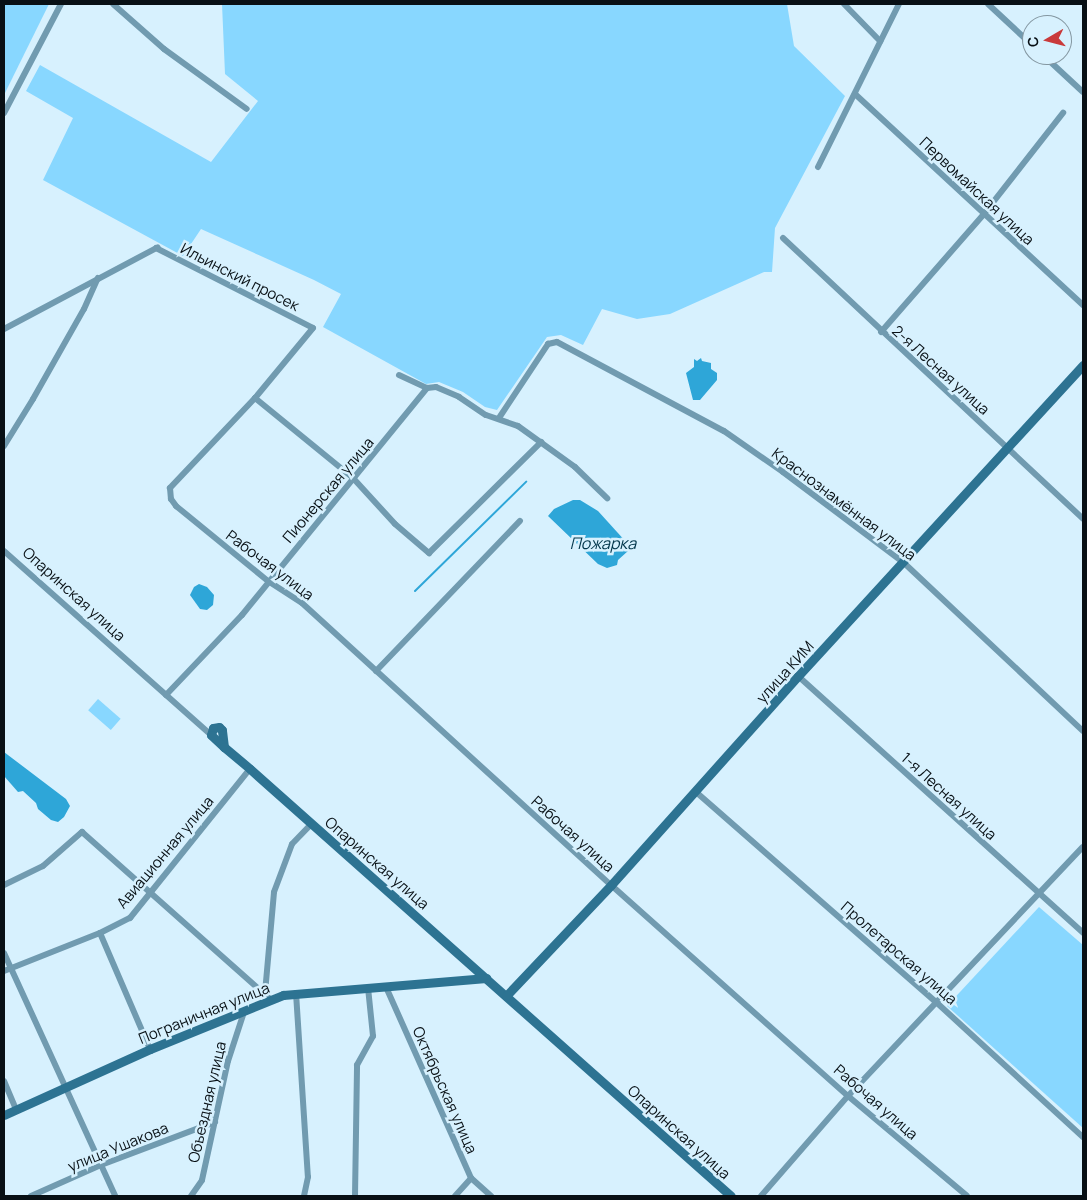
<!DOCTYPE html>
<meta charset="utf-8">
<style>
body{margin:0}
#map{position:relative;width:1087px;height:1200px;overflow:hidden;background:#d7f1fe;font-family:Manrope,sans-serif}
div>[style]{position:absolute}
.green>*{inset:0;background:#88d7ff;transform-origin:0 0}
.water>*{inset:0;background:#2ea6d8}
.stream>*{height:2px;margin:-1px;padding:0 1px;transform-origin:1px;border-radius:1px;background:#2ea6d8}
.street>*{height:6px;margin:-3px;padding:0 3px;transform-origin:3px;border-radius:3px;background:#719bb0}
.secondary>*{height:9px;margin:-4.5px;padding:0 4.5px;transform-origin:4.5px;border-radius:4.5px;background:#2d7392}
span{translate:-50% -50%;white-space:nowrap;text-align:center;line-height:1.15;-webkit-text-stroke:5px #d7f1fe;paint-order:stroke}
.street-label{font-size:15px;color:#081015}
.water-label{font-size:16px;color:#02364b;font-style:italic}
.frame{position:absolute;inset:0;border:5px solid #081015;pointer-events:none}
.north{position:absolute;left:1022px;top:15px;width:50px;height:50px;box-sizing:border-box;background:#d7f1fe;border:1px solid #8497a1;border-radius:50%;rotate:262deg;font-size:14px;font-weight:700;line-height:20px;text-align:center;color:#081015}
.north::after{content:'';display:block;margin:auto;width:18px;height:22px;background:#c93a3b;clip-path:polygon(50% 0,100% 100%,50% 72%,0 100%)}
</style>
<div id="map">
<div class="green">
<i style="clip-path:polygon(4px 4px,49px 4px,4px 95px)"></i>
<i style="clip-path:polygon(222px 4px,787px 4px,794px 46px,845px 96px,775px 228px,772px 272px,764px 272px,670px 314px,637px 319px,602px 309px,583px 345px,561px 335px,547px 337px,497px 410px,485px 407px,463px 392px,439px 382px,426px 384px,323px 327px,341px 294px,314px 280px,201px 229px,183px 256px,43px 180px,73px 118px,26px 91px,40px 65px,211px 162px,258px 101px,225px 74px)"></i>
<i style="left:98px;top:699px;width:30px;height:15px;rotate:41deg"></i>
<i style="clip-path:polygon(1039px 907px,1083px 945px,1083px 1128px,947px 1006px)"></i>
</div>
<div class="water">
<i style="clip-path:polygon(701px 358px,702px 361px,711px 363px,711px 369px,717px 373px,717px 380px,700px 400px,693px 400px,686px 373px,694px 367px,694px 359px,697px 361px)"></i>
<i style="clip-path:polygon(573px 500px,580px 500px,598px 511px,627px 543px,628px 551px,618px 560px,617px 565px,607px 568px,598px 564px,548px 516px,554px 509px)"></i>
<i style="clip-path:polygon(199px 584px,207px 587px,214px 595px,213px 605px,207px 610px,200px 609px,190px 595px,194px 587px)"></i>
<i style="clip-path:polygon(4px 752px,66px 799px,70px 806px,64px 817px,58px 822px,51px 820px,38px 809px,36px 803px,23px 791px,18px 792px,4px 776px)"></i>
</div>
<div class="stream">
<i style="left:415px;top:591px;width:156px;rotate:-44.5deg"></i>
</div>
<div class="street">
<i style="left:113px;top:4px;width:68px;rotate:41.4deg"></i>
<i style="left:164px;top:49px;width:102px;rotate:35.9deg"></i>
<i style="left:844px;top:4px;width:52px;rotate:45.8deg"></i>
<i style="left:988px;top:4px;width:60px;rotate:43deg"></i>
<i style="left:1043px;top:55px;width:54px;rotate:42.8deg"></i>
<i style="left:855px;top:94px;width:311px;rotate:42.8deg"></i>
<i style="left:4px;top:113px;width:123px;rotate:-62.4deg"></i>
<i style="left:818px;top:167px;width:182px;rotate:-63.6deg"></i>
<i style="left:783px;top:238px;width:411px;rotate:43.1deg"></i>
<i style="left:156px;top:248px;width:176px;rotate:27deg"></i>
<i style="left:313px;top:328px;width:91px;rotate:129.6deg"></i>
<i style="left:255px;top:398px;width:124px;rotate:133.4deg"></i>
<i style="left:170px;top:488px;width:11px;rotate:85deg"></i>
<i style="left:171px;top:499px;width:9px;rotate:54deg"></i>
<i style="left:176px;top:506px;width:119px;rotate:39.2deg"></i>
<i style="left:268px;top:581px;width:40px;rotate:32.9deg"></i>
<i style="left:302px;top:603px;width:418px;rotate:42.4deg"></i>
<i style="left:611px;top:885px;width:317px;rotate:41.7deg"></i>
<i style="left:848px;top:1096px;width:155px;rotate:40deg"></i>
<i style="left:4px;top:329px;width:174px;rotate:-28deg"></i>
<i style="left:881px;top:332px;width:155px;rotate:-48.9deg"></i>
<i style="left:983px;top:215px;width:130px;rotate:-51.9deg"></i>
<i style="left:399px;top:375px;width:31px;rotate:25deg"></i>
<i style="left:427px;top:388px;width:9px;rotate:-6deg"></i>
<i style="left:436px;top:387px;width:25px;rotate:23deg"></i>
<i style="left:459px;top:397px;width:32px;rotate:34deg"></i>
<i style="left:486px;top:415px;width:34px;rotate:19deg"></i>
<i style="left:518px;top:426px;width:70px;rotate:35.7deg"></i>
<i style="left:575px;top:467px;width:45px;rotate:44.1deg"></i>
<i style="left:255px;top:398px;width:127px;rotate:39.2deg"></i>
<i style="left:353px;top:478px;width:62px;rotate:47.6deg"></i>
<i style="left:395px;top:524px;width:45px;rotate:40.5deg"></i>
<i style="left:429px;top:553px;width:158px;rotate:-44.7deg"></i>
<i style="left:499px;top:418px;width:89px;rotate:-56.5deg"></i>
<i style="left:548px;top:344px;width:9px;rotate:-13deg"></i>
<i style="left:557px;top:342px;width:189px;rotate:28.1deg"></i>
<i style="left:724px;top:431px;width:72px;rotate:34.8deg"></i>
<i style="left:783px;top:472px;width:150px;rotate:36.9deg"></i>
<i style="left:903px;top:562px;width:247px;rotate:43.2deg"></i>
<i style="left:4px;top:446px;width:55px;rotate:-58.3deg"></i>
<i style="left:33px;top:399px;width:103px;rotate:-60.5deg"></i>
<i style="left:84px;top:309px;width:34px;rotate:-66deg"></i>
<i style="left:4px;top:551px;width:277px;rotate:41.6deg"></i>
<i style="left:376px;top:671px;width:208px;rotate:-46.2deg"></i>
<i style="left:798px;top:676px;width:384px;rotate:42deg"></i>
<i style="left:166px;top:695px;width:110px;rotate:-46.5deg"></i>
<i style="left:242px;top:615px;width:293px;rotate:-50.8deg"></i>
<i style="left:696px;top:792px;width:319px;rotate:41.2deg"></i>
<i style="left:936px;top:1002px;width:200px;rotate:42.6deg"></i>
<i style="left:4px;top:885px;width:43px;rotate:-26deg"></i>
<i style="left:43px;top:866px;width:52px;rotate:-41.1deg"></i>
<i style="left:82px;top:832px;width:251px;rotate:41.6deg"></i>
<i style="left:100px;top:933px;width:126px;rotate:66.7deg"></i>
<i style="left:4px;top:953px;width:267px;rotate:65.4deg"></i>
<i style="left:4px;top:971px;width:103px;rotate:-21.6deg"></i>
<i style="left:100px;top:933px;width:34px;rotate:-27deg"></i>
<i style="left:130px;top:918px;width:191px;rotate:-51.2deg"></i>
<i style="left:386px;top:987px;width:209px;rotate:66deg"></i>
<i style="left:471px;top:1178px;width:27px;rotate:42deg"></i>
<i style="left:265px;top:993px;width:101px;rotate:-84.9deg"></i>
<i style="left:274px;top:892px;width:51px;rotate:-69.4deg"></i>
<i style="left:292px;top:844px;width:28px;rotate:-46deg"></i>
<i style="left:296px;top:993px;width:184px;rotate:86.3deg"></i>
<i style="left:308px;top:1177px;width:19px;rotate:102deg"></i>
<i style="left:4px;top:1081px;width:30px;rotate:67deg"></i>
<i style="left:31px;top:1196px;width:77px;rotate:-23.9deg"></i>
<i style="left:101px;top:1165px;width:122px;rotate:-20.7deg"></i>
<i style="left:191px;top:1196px;width:19px;rotate:-55deg"></i>
<i style="left:202px;top:1180px;width:122px;rotate:-77.7deg"></i>
<i style="left:228px;top:1061px;width:52px;rotate:-71.9deg"></i>
<i style="left:355px;top:1196px;width:131px;rotate:-89.1deg"></i>
<i style="left:357px;top:1065px;width:33px;rotate:-61deg"></i>
<i style="left:373px;top:1036px;width:48px;rotate:-95.9deg"></i>
<i style="left:455px;top:1196px;width:24px;rotate:-48deg"></i>
<i style="left:761px;top:1196px;width:133px;rotate:-49deg"></i>
<i style="left:848px;top:1096px;width:342px;rotate:-46.7deg"></i>
</div>
<div class="secondary">
<i style="left:224px;top:747px;width:17px;rotate:-97deg"></i>
<i style="left:222px;top:730px;width:4px;rotate:-135deg"></i>
<i style="left:219px;top:727px;width:6px;rotate:171deg"></i>
<i style="left:213px;top:728px;width:7px;rotate:106deg"></i>
<i style="left:211px;top:735px;width:18px;rotate:43deg"></i>
<i style="left:224px;top:747px;width:34px;rotate:40deg"></i>
<i style="left:250px;top:769px;width:643px;rotate:41.6deg"></i>
<i style="left:506px;top:996px;width:153px;rotate:-46.6deg"></i>
<i style="left:611px;top:885px;width:280px;rotate:-48.2deg"></i>
<i style="left:798px;top:676px;width:422px;rotate:-47.5deg"></i>
<i style="left:4px;top:1115px;width:160px;rotate:-24.3deg"></i>
<i style="left:150px;top:1049px;width:144px;rotate:-22.1deg"></i>
<i style="left:283px;top:995px;width:204px;rotate:-4.8deg"></i>
</div>
<div class="street-label">
<span style="left:977px;top:191px;rotate:43deg">Первомайская улица</span>
<span style="left:240px;top:277px;rotate:27deg">Ильинский просек</span>
<span style="left:941px;top:370px;rotate:42deg">2-я Лесная улица</span>
<span style="left:328px;top:490px;rotate:-50deg">Пионерская улица</span>
<span style="left:844px;top:504px;rotate:37deg">Краснознамённая улица</span>
<span style="left:270px;top:565px;rotate:37deg">Рабочая улица</span>
<span style="left:74px;top:594px;rotate:42deg">Опаринская улица</span>
<span style="left:785px;top:672px;rotate:-48deg">улица КИМ</span>
<span style="left:949px;top:796px;rotate:42deg">1-я Лесная улица</span>
<span style="left:573px;top:834px;rotate:42deg">Рабочая улица</span>
<span style="left:165px;top:852px;rotate:-50deg">Авиационная улица</span>
<span style="left:377px;top:863px;rotate:41deg">Опаринская улица</span>
<span style="left:899px;top:953px;rotate:41deg">Пролетарская улица</span>
<span style="left:204px;top:1013px;rotate:-22deg">Пограничная улица</span>
<span style="left:445px;top:1090px;rotate:66deg">Октябрьская улица</span>
<span style="left:207px;top:1102px;rotate:-77deg">Объездная улица</span>
<span style="left:876px;top:1102px;rotate:41deg">Рабочая улица</span>
<span style="left:679px;top:1132px;rotate:42deg">Опаринская улица</span>
<span style="left:118px;top:1147px;rotate:-22deg">улица Ушакова</span>
</div>
<div class="water-label">
<span style="left:603px;top:543px">Пожарка</span>
</div>
<div class="frame"></div>
<div class="north">С</div>
</div>
